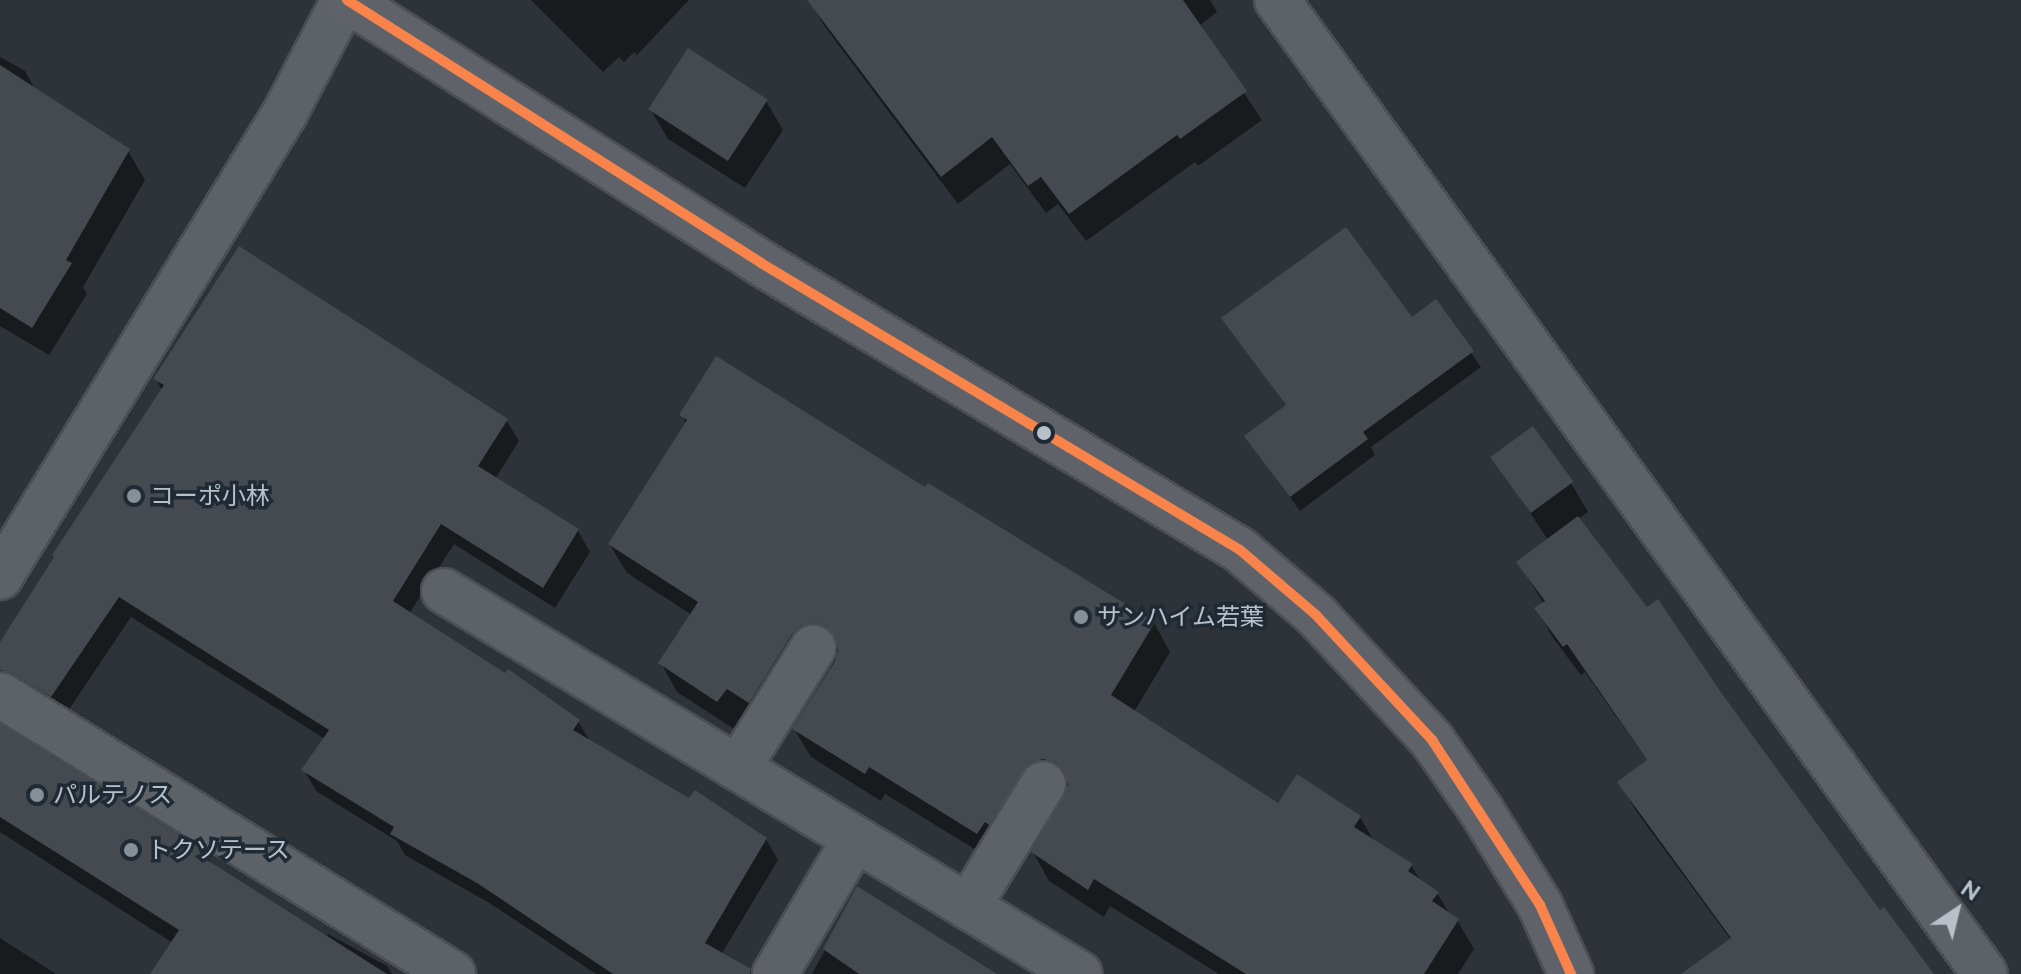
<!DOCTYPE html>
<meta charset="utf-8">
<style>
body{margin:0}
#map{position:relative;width:2021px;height:974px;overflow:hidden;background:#2d3339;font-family:Raleway,"Noto Sans JP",sans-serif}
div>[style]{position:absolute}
.shadow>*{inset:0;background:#0007}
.building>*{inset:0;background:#454a50;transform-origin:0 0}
.roads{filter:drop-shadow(2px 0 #4b4f54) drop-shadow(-2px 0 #4b4f54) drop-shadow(0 2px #4b4f54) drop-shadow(0 -2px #4b4f54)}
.minor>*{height:44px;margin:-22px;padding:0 22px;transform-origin:22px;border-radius:22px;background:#5d6268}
.major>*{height:44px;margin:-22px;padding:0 22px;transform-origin:22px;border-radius:22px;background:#5f6369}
.bus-1>*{height:10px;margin:-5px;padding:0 5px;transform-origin:5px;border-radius:5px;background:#f8844c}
.dots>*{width:22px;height:22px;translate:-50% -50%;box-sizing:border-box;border:4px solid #202a34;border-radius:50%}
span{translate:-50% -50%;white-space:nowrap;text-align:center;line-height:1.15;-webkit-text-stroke:7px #202a34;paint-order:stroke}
.poi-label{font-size:24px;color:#b8c0ca}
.left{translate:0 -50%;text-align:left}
.north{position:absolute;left:1917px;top:870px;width:80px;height:80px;-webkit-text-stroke:6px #202a34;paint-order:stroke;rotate:35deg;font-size:22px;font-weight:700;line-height:32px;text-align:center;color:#b8c0ca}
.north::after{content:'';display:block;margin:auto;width:28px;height:36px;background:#b8c0ca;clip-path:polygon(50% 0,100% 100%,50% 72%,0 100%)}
</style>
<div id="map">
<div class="shadow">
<i style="clip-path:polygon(531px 0,688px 0,688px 1px,637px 55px,634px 52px,624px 62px,619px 57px,603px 72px)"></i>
<i style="clip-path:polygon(809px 0,1210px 0,1217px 12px,1199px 26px,1262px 120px,1198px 166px,1195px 162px,1086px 241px,1058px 204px,1046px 213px,1010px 164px,958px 204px,825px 27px)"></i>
<i style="clip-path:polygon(0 57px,25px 71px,36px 91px,128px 151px,145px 180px,83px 287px,87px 294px,49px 355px,0 326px)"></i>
<i style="clip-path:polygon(766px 101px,783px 130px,745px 188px,668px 139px,651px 110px)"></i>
<i style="clip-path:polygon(1436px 302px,1481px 367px,1371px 447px,1375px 455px,1300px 511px,1256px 451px,1287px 407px,1224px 318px,1412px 320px)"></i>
<i style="clip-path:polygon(156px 379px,506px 420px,519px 441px,495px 479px,578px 531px,590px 552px,555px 608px,454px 544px,409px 614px,578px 721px,591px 743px,690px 801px,766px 839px,778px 860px,721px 955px,752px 974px,596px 974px,491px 904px,405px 855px,397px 841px,316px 791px,304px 770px,325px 739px,131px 617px,64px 717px,0 682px,0 645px,162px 390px)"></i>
<i style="clip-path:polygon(682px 415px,926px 490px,1154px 623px,1170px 652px,1134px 712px,1279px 806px,1360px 817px,1374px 841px,1411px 865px,1421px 882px,1437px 893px,1451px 916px,1457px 920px,1474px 949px,1458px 974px,1219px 974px,1110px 906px,1104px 917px,1049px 881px,1033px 852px,1068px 789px,1060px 787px,994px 861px,885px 794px,881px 801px,811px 757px,794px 729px,839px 653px,830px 651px,766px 730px,743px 716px,734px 729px,677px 692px,661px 663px,692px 615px,627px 573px,610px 545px,687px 425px)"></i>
<i style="clip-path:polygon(1493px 457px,1571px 483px,1588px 512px,1578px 519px,1646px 610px,1718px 692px,1879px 912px,1932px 974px,1699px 974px,1731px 940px,1636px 811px,1620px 782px,1648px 762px,1585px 672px,1581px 675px,1553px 638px,1537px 609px,1544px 604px,1519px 563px,1548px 540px)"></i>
<i style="clip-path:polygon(0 727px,206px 854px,213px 866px,326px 938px,328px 934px,387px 966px,392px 974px,152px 974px,173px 943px,0 832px)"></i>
<i style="clip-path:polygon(858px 889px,996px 974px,812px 974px)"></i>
<i style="clip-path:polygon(0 938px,56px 974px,0 974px)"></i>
</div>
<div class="building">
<i style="clip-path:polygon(807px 0,1183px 0,1247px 91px,1180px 139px,1177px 135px,1069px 214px,1041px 177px,1028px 186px,992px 137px,941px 177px)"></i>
<i style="left:688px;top:48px;width:95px;height:73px;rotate:33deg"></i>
<i style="clip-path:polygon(0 65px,130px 149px,66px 260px,72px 263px,32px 328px,0 308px)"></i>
<i style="clip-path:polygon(1346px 227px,1412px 317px,1436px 299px,1474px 351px,1363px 432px,1368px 439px,1290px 497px,1244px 436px,1286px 405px,1221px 318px)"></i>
<i style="clip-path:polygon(239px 246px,508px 419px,478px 466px,579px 529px,543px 588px,441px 524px,393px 601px,505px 673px,508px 669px,580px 720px,573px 730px,689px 798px,695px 790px,767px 838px,705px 943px,751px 969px,750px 974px,613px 974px,477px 883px,390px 834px,394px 827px,301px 770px,329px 730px,119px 597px,51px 697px,13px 674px,0 670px,0 642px,54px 557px,52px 555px,164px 385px,153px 379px)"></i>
<i style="clip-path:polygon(716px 356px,925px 487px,928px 483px,1155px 622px,1111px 695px,1278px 803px,1297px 774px,1361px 816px,1354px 827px,1413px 864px,1408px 871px,1439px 892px,1432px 901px,1459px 919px,1424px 974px,1246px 974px,1094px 879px,1088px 890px,1031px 852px,1068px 785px,1064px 771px,1055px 762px,1043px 759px,1030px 763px,989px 825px,985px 822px,977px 834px,869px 767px,865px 774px,792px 729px,835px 661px,838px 650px,835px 637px,826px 626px,813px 623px,801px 626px,792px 634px,749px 703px,727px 689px,717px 702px,658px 663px,698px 602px,608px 544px,687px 420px,679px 415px)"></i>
<i style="left:1533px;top:426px;width:69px;height:53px;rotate:54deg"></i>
<i style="clip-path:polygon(1578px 516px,1647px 607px,1658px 599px,1720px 691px,1880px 910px,1884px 907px,1934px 974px,1681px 974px,1731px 938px,1617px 782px,1647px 760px,1567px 644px,1563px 647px,1534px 608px,1545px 601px,1516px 562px)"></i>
<i style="clip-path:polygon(0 724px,207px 852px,204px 858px,387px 974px,150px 974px,179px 930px,0 817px)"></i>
<i style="clip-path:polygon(857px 886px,997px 974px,859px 974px,823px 949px)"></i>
</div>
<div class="roads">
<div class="minor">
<i style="left:1277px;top:0;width:1204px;rotate:53.99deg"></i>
<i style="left:0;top:577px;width:545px;rotate:-58.44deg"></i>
<i style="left:285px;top:113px;width:127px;rotate:-62.4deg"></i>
<i style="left:444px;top:591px;width:742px;rotate:31.06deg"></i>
<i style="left:0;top:695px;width:532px;rotate:31.63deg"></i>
<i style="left:738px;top:768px;width:142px;rotate:-58deg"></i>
<i style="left:968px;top:907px;width:144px;rotate:-58.6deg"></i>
<i style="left:775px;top:974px;width:157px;rotate:-59.3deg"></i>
</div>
<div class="major">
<i style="left:347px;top:0;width:490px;rotate:32.4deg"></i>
<i style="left:761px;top:263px;width:558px;rotate:30.93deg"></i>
<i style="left:1240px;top:550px;width:100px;rotate:40.5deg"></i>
<i style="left:1316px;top:615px;width:171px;rotate:47.1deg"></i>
<i style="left:1432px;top:740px;width:85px;rotate:55deg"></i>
<i style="left:1481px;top:810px;width:112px;rotate:58.2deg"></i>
<i style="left:1540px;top:905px;width:76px;rotate:65.8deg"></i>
</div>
</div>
<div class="bus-1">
<i style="left:347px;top:0;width:490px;rotate:32.4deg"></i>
<i style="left:761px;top:263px;width:558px;rotate:30.93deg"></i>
<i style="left:1240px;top:550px;width:100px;rotate:40.5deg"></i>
<i style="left:1316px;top:615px;width:171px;rotate:47.1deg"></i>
<i style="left:1432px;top:740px;width:197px;rotate:56.8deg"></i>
<i style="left:1540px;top:905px;width:76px;rotate:65.8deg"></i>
</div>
<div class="dots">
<i style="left:1044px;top:433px;background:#b8c0ca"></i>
<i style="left:134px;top:496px;background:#878f97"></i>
<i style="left:1081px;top:617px;background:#878f97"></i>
<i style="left:37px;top:795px;background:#878f97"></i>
<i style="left:131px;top:850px;background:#878f97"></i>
</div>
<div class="poi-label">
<span class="left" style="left:150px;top:496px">コーポ小林</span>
<span class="left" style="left:1097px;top:617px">サンハイム若葉</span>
<span class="left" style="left:53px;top:795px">パルテノス</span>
<span class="left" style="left:147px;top:850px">トクソテース</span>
</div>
<div class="north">N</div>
</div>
